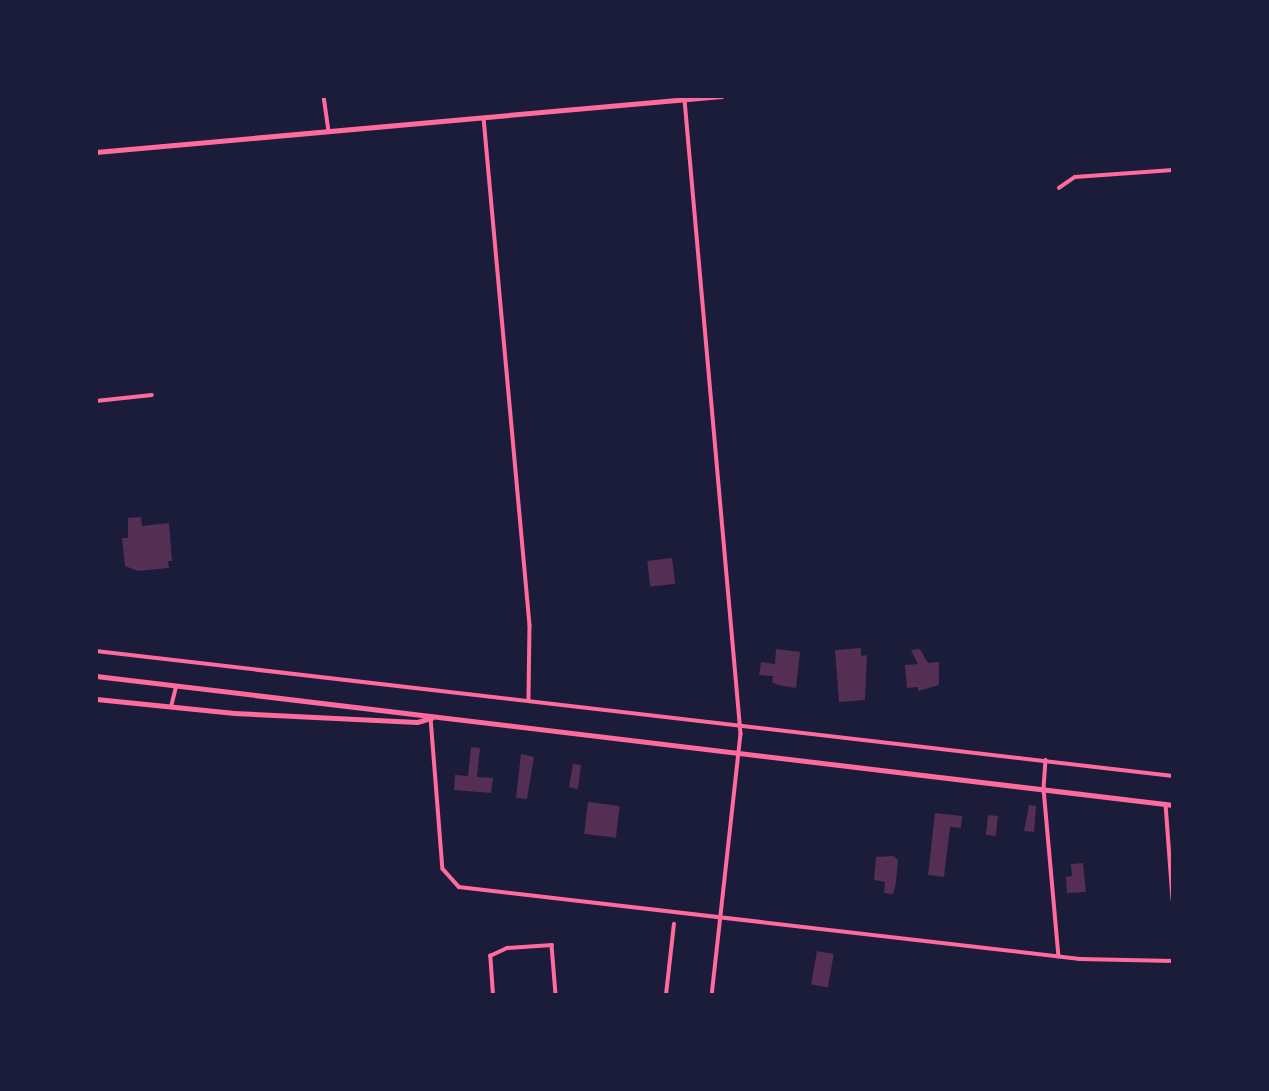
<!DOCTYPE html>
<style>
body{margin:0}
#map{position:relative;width:1269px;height:1091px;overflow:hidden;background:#1b1b3a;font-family:"Noto Sans",sans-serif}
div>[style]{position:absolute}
.building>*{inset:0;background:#542f53;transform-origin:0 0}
.minor>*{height:3.5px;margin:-1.75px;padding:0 1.75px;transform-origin:1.75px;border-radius:1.75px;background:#ff6b9d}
.tertiary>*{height:4.5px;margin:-2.25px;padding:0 2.25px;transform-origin:2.25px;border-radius:2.25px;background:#ff6b9d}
.primary>*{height:5px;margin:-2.5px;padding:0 2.5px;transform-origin:2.5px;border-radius:2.5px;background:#ff6b9d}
span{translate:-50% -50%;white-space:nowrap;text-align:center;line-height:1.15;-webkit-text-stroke:7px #1b1b3a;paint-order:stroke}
.frame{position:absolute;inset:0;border:98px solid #1b1b3a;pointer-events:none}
</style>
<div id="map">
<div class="building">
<i style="clip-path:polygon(141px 517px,142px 526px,169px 523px,172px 561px,168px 561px,169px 568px,138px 571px,125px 566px,122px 538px,128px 538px,128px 518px)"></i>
<i style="left:672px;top:558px;width:26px;height:25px;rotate:83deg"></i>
<i style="clip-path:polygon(861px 648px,861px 656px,867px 655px,865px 700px,839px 702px,835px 650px)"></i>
<i style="clip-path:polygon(776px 649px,800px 652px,796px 688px,778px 685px,772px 682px,773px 676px,759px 675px,761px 662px,775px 664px)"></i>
<i style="clip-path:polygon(920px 649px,928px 663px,939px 662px,939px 685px,918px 691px,918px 687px,907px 688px,905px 665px,918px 664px,911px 650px)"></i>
<i style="clip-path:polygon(471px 747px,480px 748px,477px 777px,493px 778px,491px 793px,454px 790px,455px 775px,468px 776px)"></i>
<i style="clip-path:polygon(521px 754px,534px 757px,527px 799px,516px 798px)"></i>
<i style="clip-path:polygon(573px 764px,581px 765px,578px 789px,569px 787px)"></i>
<i style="left:588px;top:802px;width:32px;height:32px;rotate:7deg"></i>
<i style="clip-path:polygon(1029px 805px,1036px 806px,1034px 832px,1024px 831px)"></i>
<i style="clip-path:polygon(935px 813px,962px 816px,961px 828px,950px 827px,944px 877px,928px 875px)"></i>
<i style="left:988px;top:815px;width:10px;height:20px;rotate:6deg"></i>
<i style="clip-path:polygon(893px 856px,898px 860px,896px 882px,893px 894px,884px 893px,885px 882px,874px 880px,876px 857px)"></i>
<i style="clip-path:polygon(1083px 863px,1086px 892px,1067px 893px,1066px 877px,1072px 876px,1071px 864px)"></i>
<i style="left:817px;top:951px;width:17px;height:34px;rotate:10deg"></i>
</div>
<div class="minor">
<i style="left:324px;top:96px;width:35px;rotate:82deg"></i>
<i style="left:685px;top:100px;width:636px;rotate:84.95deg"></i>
<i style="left:741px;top:734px;width:263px;rotate:96.3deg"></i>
<i style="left:484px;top:118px;width:509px;rotate:84.82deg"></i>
<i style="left:530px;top:625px;width:76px;rotate:90.8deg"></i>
<i style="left:1059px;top:188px;width:19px;rotate:-35deg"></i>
<i style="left:1075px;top:177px;width:98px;rotate:-4.1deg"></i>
<i style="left:96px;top:401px;width:56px;rotate:-6.1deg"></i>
<i style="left:96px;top:651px;width:1084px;rotate:6.62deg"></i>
<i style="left:171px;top:707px;width:21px;rotate:-76deg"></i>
<i style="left:431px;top:718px;width:151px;rotate:85.5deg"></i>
<i style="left:443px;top:869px;width:24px;rotate:48deg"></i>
<i style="left:459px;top:887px;width:625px;rotate:6.61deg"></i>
<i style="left:1080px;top:959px;width:93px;rotate:1.2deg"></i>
<i style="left:1046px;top:760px;width:29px;rotate:94deg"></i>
<i style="left:1044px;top:789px;width:168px;rotate:84.9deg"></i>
<i style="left:1166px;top:804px;width:95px;rotate:85.8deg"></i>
<i style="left:493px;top:995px;width:39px;rotate:-94deg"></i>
<i style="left:490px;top:956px;width:19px;rotate:-25deg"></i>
<i style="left:507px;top:948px;width:45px;rotate:-3.8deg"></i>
<i style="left:552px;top:945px;width:50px;rotate:85.4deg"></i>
<i style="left:666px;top:995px;width:71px;rotate:-83.6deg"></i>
</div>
<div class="tertiary">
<i style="left:96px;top:152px;width:628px;rotate:-5.12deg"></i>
</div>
<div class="primary">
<i style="left:96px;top:676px;width:1085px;rotate:6.83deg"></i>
<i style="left:96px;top:699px;width:139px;rotate:5.8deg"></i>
<i style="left:234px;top:713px;width:183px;rotate:2.8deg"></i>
<i style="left:417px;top:722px;width:15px;rotate:-16deg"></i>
</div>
<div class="frame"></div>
</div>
